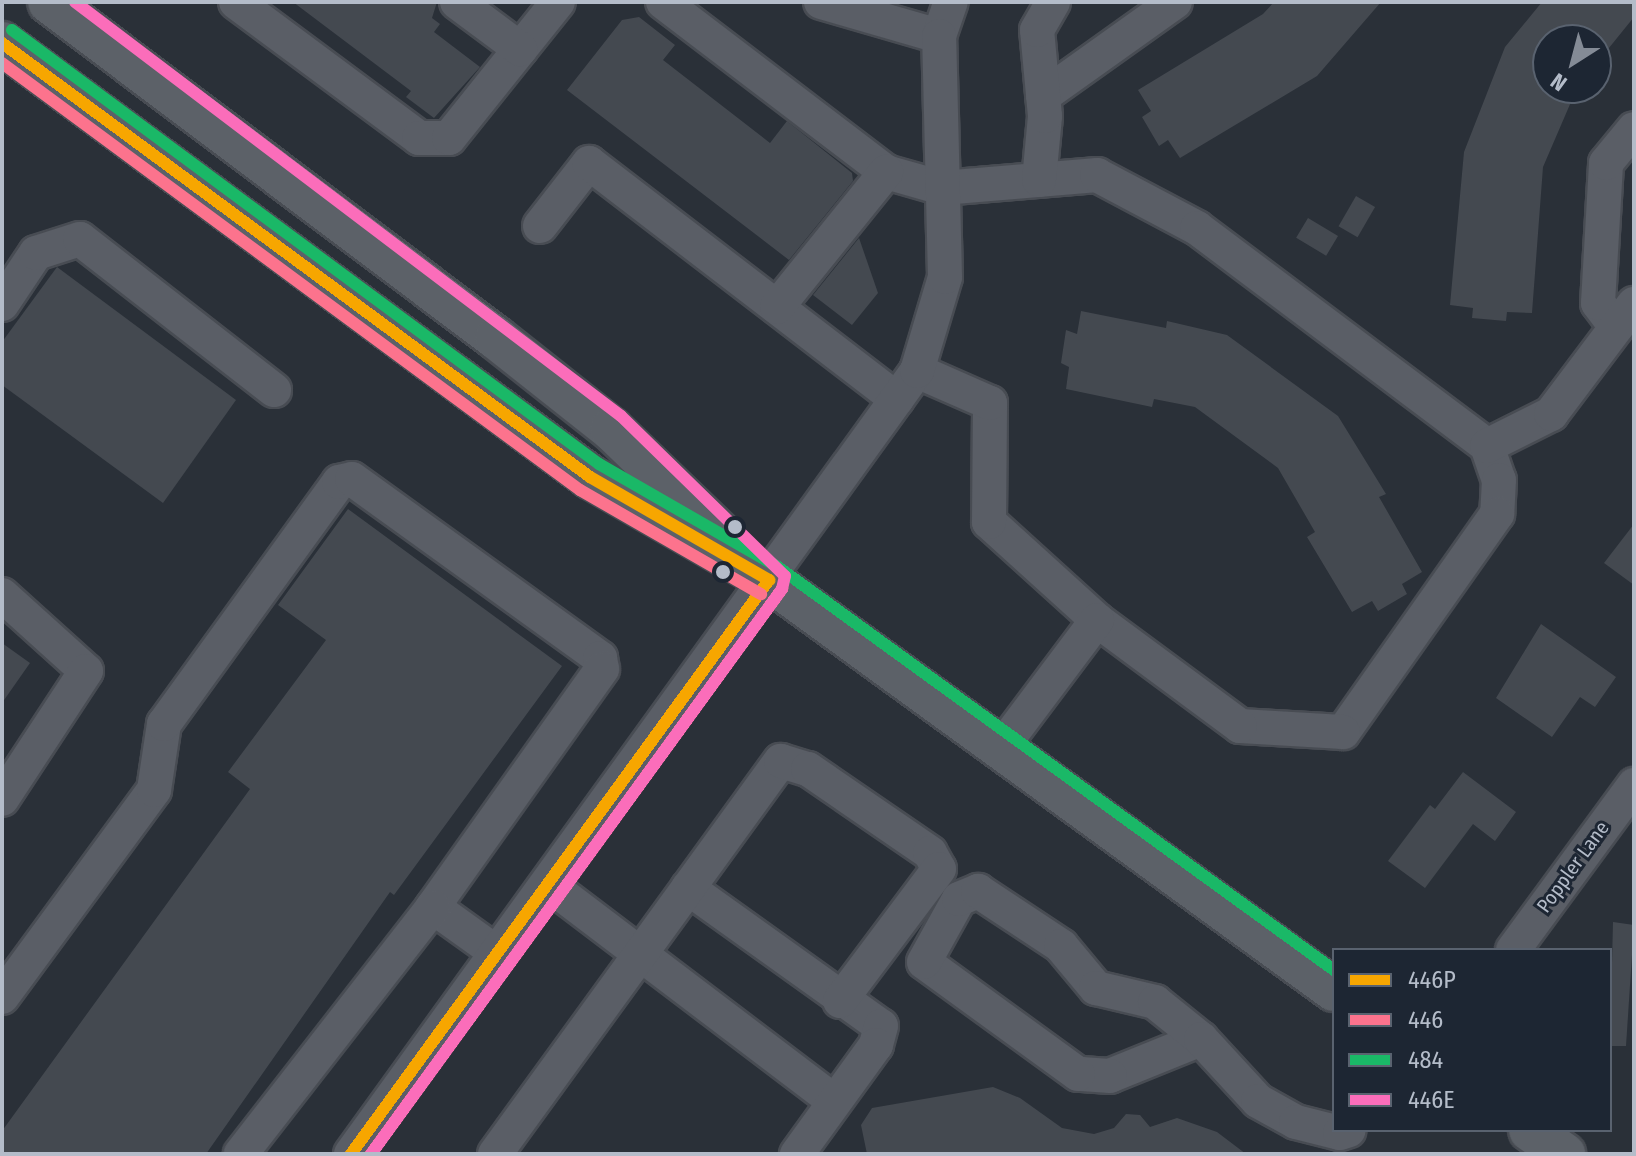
<!DOCTYPE html>
<style>
body{margin:0}
#map{position:relative;width:1636px;height:1156px;overflow:hidden;background:#2a3038;font-family:"Fira Sans Condensed",sans-serif}
div>[style]{position:absolute}
.building>*{inset:0;background:#444950;transform-origin:0 0}
.roads{filter:drop-shadow(2px 0 #484c53) drop-shadow(-2px 0 #484c53) drop-shadow(0 2px #484c53) drop-shadow(0 -2px #484c53)}
.minor>*{height:34px;margin:-17px;padding:0 17px;transform-origin:17px;border-radius:17px;background:#5a5e66}
.major>*{height:42px;margin:-21px;padding:0 21px;transform-origin:21px;border-radius:21px;background:#5c6168}
.bus-1>*{height:12px;margin:-6px;padding:0 6px;transform-origin:6px;border-radius:6px;background:#f7a600}
.bus-2>*{height:12px;margin:-6px;padding:0 6px;transform-origin:6px;border-radius:6px;background:#fc738d}
.bus-3>*{height:12px;margin:-6px;padding:0 6px;transform-origin:6px;border-radius:6px;background:#1ab867}
.bus-4>*{height:12px;margin:-6px;padding:0 6px;transform-origin:6px;border-radius:6px;background:#fb6dba}
.dots>*{width:22px;height:22px;translate:-50% -50%;box-sizing:border-box;border:4px solid #1d2633;border-radius:50%}
span{translate:-50% -50%;white-space:nowrap;text-align:center;line-height:1.15;-webkit-text-stroke:6px #1d2633;paint-order:stroke}
.street-label{font-size:20px;color:#b4bcc9}
.frame{position:absolute;inset:0;border:4px solid #b4bcc9;pointer-events:none}
.legend{position:absolute;left:1332px;top:948px;width:280px;height:184px;box-sizing:border-box;background:#1d2633;border:2px solid #59626f;margin:0;padding:10px 14px;list-style:none;font-size:24px;color:#b4bcc9}
.legend li{display:flex;align-items:center;gap:16px;height:40px}
.legend b{width:40px;border:2px solid #59626f}
.north{position:absolute;left:1532px;top:24px;width:80px;height:80px;box-sizing:border-box;background:#1d2633;border:2px solid #59626f;border-radius:50%;rotate:216deg;font-size:22px;font-weight:700;line-height:32px;text-align:center;color:#b4bcc9}
.north::after{content:'';display:block;margin:auto;width:28px;height:36px;background:#848b96;clip-path:polygon(50% 0,100% 100%,50% 72%,0 100%)}
</style>
<div id="map">
<div class="building">
<i style="clip-path:polygon(293px 2px,437px 2px,432px 18px,440px 24px,434px 32px,480px 67px,434px 118px,406px 97px,411px 91px)"></i>
<i style="clip-path:polygon(1274px 2px,1381px 2px,1317px 76px,1180px 158px,1168px 140px,1159px 146px,1142px 117px,1151px 111px,1138px 90px,1263px 14px)"></i>
<i style="clip-path:polygon(1542px 2px,1634px 2px,1634px 17px,1596px 64px,1596px 40px,1548px 40px,1548px 88px,1577px 88px,1543px 167px,1532px 313px,1507px 312px,1506px 321px,1472px 318px,1473px 308px,1450px 305px,1464px 152px,1505px 47px)"></i>
<i style="clip-path:polygon(639px 17px,675px 45px,663px 60px,770px 143px,787px 121px,852px 173px,853px 181px,789px 260px,567px 90px,622px 20px)"></i>
<i style="left:1356px;top:196px;width:22px;height:35px;rotate:30deg"></i>
<i style="left:1308px;top:218px;width:35px;height:23px;rotate:31deg"></i>
<i style="clip-path:polygon(859px 238px,878px 293px,852px 325px,813px 295px)"></i>
<i style="clip-path:polygon(57px 267px,236px 400px,163px 503px,2px 385px,2px 342px)"></i>
<i style="clip-path:polygon(1081px 311px,1166px 328px,1167px 321px,1227px 335px,1338px 416px,1386px 494px,1379px 497px,1422px 572px,1402px 584px,1407px 594px,1378px 611px,1372px 601px,1352px 612px,1307px 537px,1315px 532px,1278px 468px,1195px 407px,1154px 399px,1152px 407px,1066px 389px,1069px 367px,1061px 363px,1066px 330px,1077px 334px)"></i>
<i style="clip-path:polygon(348px 509px,562px 666px,394px 895px,390px 892px,206px 1154px,2px 1154px,2px 1131px,250px 789px,228px 772px,326px 640px,278px 605px)"></i>
<i style="clip-path:polygon(1634px 524px,1634px 585px,1604px 563px)"></i>
<i style="clip-path:polygon(1541px 624px,1616px 677px,1595px 707px,1580px 697px,1552px 737px,1496px 698px)"></i>
<i style="clip-path:polygon(2px 643px,30px 663px,2px 703px)"></i>
<i style="clip-path:polygon(1463px 772px,1516px 812px,1495px 841px,1473px 824px,1425px 888px,1388px 861px,1430px 805px,1435px 809px)"></i>
<i style="clip-path:polygon(1613px 922px,1634px 925px,1626px 1046px,1610px 1046px)"></i>
<i style="clip-path:polygon(993px 1087px,1020px 1098px,1062px 1128px,1094px 1134px,1114px 1128px,1126px 1114px,1140px 1115px,1150px 1127px,1177px 1118px,1217px 1132px,1246px 1154px,867px 1154px,861px 1125px,872px 1108px)"></i>
</div>
<div class="roads">
<div class="minor">
<i style="left:236px;top:2px;width:228px;rotate:36.6deg"></i>
<i style="left:419px;top:138px;width:30px"></i>
<i style="left:449px;top:138px;width:174px;rotate:-51.3deg"></i>
<i style="left:457px;top:2px;width:79px;rotate:36.7deg"></i>
<i style="left:663px;top:2px;width:280px;rotate:37.3deg"></i>
<i style="left:886px;top:172px;width:58px;rotate:15.9deg"></i>
<i style="left:942px;top:188px;width:156px;rotate:-4.8deg"></i>
<i style="left:1097px;top:175px;width:113px;rotate:27.9deg"></i>
<i style="left:1197px;top:228px;width:363px;rotate:36.9deg"></i>
<i style="left:1487px;top:446px;width:36px;rotate:71deg"></i>
<i style="left:1499px;top:480px;width:34px;rotate:93deg"></i>
<i style="left:1497px;top:514px;width:267px;rotate:125.2deg"></i>
<i style="left:1343px;top:732px;width:103px;rotate:-176.7deg"></i>
<i style="left:1240px;top:726px;width:178px;rotate:-143.5deg"></i>
<i style="left:1097px;top:620px;width:146px;rotate:-137.8deg"></i>
<i style="left:989px;top:522px;width:119px;rotate:-89.5deg"></i>
<i style="left:990px;top:403px;width:80px;rotate:-156.3deg"></i>
<i style="left:821px;top:2px;width:123px;rotate:16.1deg"></i>
<i style="left:939px;top:36px;width:36px;rotate:-71deg"></i>
<i style="left:1043px;top:96px;width:162px;rotate:-35.5deg"></i>
<i style="left:1039px;top:180px;width:64px;rotate:-84.6deg"></i>
<i style="left:1045px;top:116px;width:86px;rotate:-95.3deg"></i>
<i style="left:1037px;top:30px;width:32px;rotate:-60deg"></i>
<i style="left:540px;top:226px;width:80px;rotate:-52.1deg"></i>
<i style="left:589px;top:163px;width:388px;rotate:37.5deg"></i>
<i style="left:2px;top:304px;width:61px;rotate:-56.3deg"></i>
<i style="left:36px;top:253px;width:46px;rotate:-17.7deg"></i>
<i style="left:80px;top:239px;width:246px;rotate:37.9deg"></i>
<i style="left:777px;top:307px;width:174px;rotate:-51.1deg"></i>
<i style="left:1616px;top:327px;width:30px;rotate:-127deg"></i>
<i style="left:1598px;top:303px;width:140px;rotate:-86.7deg"></i>
<i style="left:1606px;top:163px;width:44px;rotate:-50.5deg"></i>
<i style="left:1487px;top:446px;width:72px;rotate:-26.6deg"></i>
<i style="left:1551px;top:414px;width:138px;rotate:-53deg"></i>
<i style="left:2px;top:595px;width:113px;rotate:42.1deg"></i>
<i style="left:86px;top:671px;width:153px;rotate:123.3deg"></i>
<i style="left:1001px;top:748px;width:160px;rotate:-53.1deg"></i>
<i style="left:548px;top:884px;width:359px;rotate:37.2deg"></i>
<i style="left:688px;top:888px;width:237px;rotate:35.6deg"></i>
<i style="left:881px;top:1026px;width:20px;rotate:105deg"></i>
<i style="left:876px;top:1045px;width:135px;rotate:125.9deg"></i>
<i style="left:433px;top:907px;width:79px;rotate:35.7deg"></i>
<i style="left:1513px;top:950px;width:205px;rotate:-53.7deg"></i>
<i style="left:2px;top:997px;width:257px;rotate:-53.7deg"></i>
<i style="left:154px;top:790px;width:67px;rotate:-81.4deg"></i>
<i style="left:164px;top:724px;width:299px;rotate:-54.1deg"></i>
<i style="left:339px;top:482px;width:13px;rotate:-13deg"></i>
<i style="left:352px;top:479px;width:306px;rotate:35.8deg"></i>
<i style="left:600px;top:658px;width:11px;rotate:80deg"></i>
<i style="left:602px;top:669px;width:292px;rotate:125.4deg"></i>
<i style="left:433px;top:907px;width:313px;rotate:127.9deg"></i>
<i style="left:1201px;top:1039px;width:98px;rotate:157.9deg"></i>
<i style="left:1110px;top:1076px;width:32px;rotate:-176deg"></i>
<i style="left:1078px;top:1074px;width:190px;rotate:-144deg"></i>
<i style="left:924px;top:962px;width:72px;rotate:-60.9deg"></i>
<i style="left:959px;top:899px;width:21px;rotate:-23deg"></i>
<i style="left:978px;top:891px;width:100px;rotate:33.5deg"></i>
<i style="left:1061px;top:946px;width:55px;rotate:50.2deg"></i>
<i style="left:1096px;top:988px;width:61px;rotate:13.3deg"></i>
<i style="left:1155px;top:1002px;width:59px;rotate:38.8deg"></i>
<i style="left:1201px;top:1039px;width:84px;rotate:47.4deg"></i>
<i style="left:1258px;top:1101px;width:43px;rotate:28.9deg"></i>
<i style="left:1296px;top:1122px;width:45px;rotate:14deg"></i>
<i style="left:1340px;top:1133px;width:9px;rotate:-18deg"></i>
<i style="left:351px;top:1154px;width:966px;rotate:-54.14deg"></i>
<i style="left:917px;top:371px;width:98px;rotate:-73.4deg"></i>
<i style="left:945px;top:277px;width:241px;rotate:-91.4deg"></i>
<i style="left:495px;top:1154px;width:486px;rotate:-54deg"></i>
<i style="left:781px;top:761px;width:28px;rotate:17deg"></i>
<i style="left:808px;top:769px;width:148px;rotate:34.5deg"></i>
<i style="left:930px;top:853px;width:18px;rotate:61deg"></i>
<i style="left:939px;top:869px;width:165px;rotate:126.9deg"></i>
</div>
<div class="major">
<i style="left:49px;top:2px;width:559px;rotate:36.93deg"></i>
<i style="left:496px;top:338px;width:147px;rotate:38.4deg"></i>
<i style="left:611px;top:429px;width:150px;rotate:43.9deg"></i>
<i style="left:2px;top:43px;width:731px;rotate:36.43deg"></i>
<i style="left:590px;top:477px;width:207px;rotate:29.9deg"></i>
<i style="left:769px;top:580px;width:698px;rotate:35.97deg"></i>
<i style="left:1530px;top:1130px;width:42px;rotate:35.2deg"></i>
</div>
</div>
<div class="bus-1">
<i style="left:2px;top:43px;width:731px;rotate:36.43deg"></i>
<i style="left:590px;top:477px;width:207px;rotate:29.9deg"></i>
<i style="left:351px;top:1154px;width:710px;rotate:-53.94deg"></i>
</div>
<div class="bus-2">
<i style="left:2px;top:63px;width:719px;rotate:36.46deg"></i>
<i style="left:580px;top:490px;width:209px;rotate:29.9deg"></i>
<i style="left:371px;top:1154px;width:699px;rotate:-53.97deg"></i>
</div>
<div class="bus-3">
<i style="left:12px;top:30px;width:730px;rotate:36.48deg"></i>
<i style="left:599px;top:464px;width:207px;rotate:29.9deg"></i>
<i style="left:778px;top:567px;width:687px;rotate:35.94deg"></i>
</div>
<div class="bus-4">
<i style="left:75px;top:2px;width:685px;rotate:37.17deg"></i>
<i style="left:621px;top:416px;width:229px;rotate:44.3deg"></i>
<i style="left:785px;top:576px;width:13px;rotate:103deg"></i>
<i style="left:782px;top:589px;width:699px;rotate:126.03deg"></i>
</div>
<div class="dots">
<i style="left:735px;top:527px;background:#b4bcc9"></i>
<i style="left:723px;top:572px;background:#b4bcc9"></i>
</div>
<div class="street-label">
<span style="left:1573px;top:867px;rotate:-54deg">Poppler Lane</span>
</div>
<div class="frame"></div>
<ul class="legend">
<li><b style="height:10px;background:#f7a600"></b>446P</li>
<li><b style="height:10px;background:#fc738d"></b>446</li>
<li><b style="height:10px;background:#1ab867"></b>484</li>
<li><b style="height:10px;background:#fb6dba"></b>446E</li>
</ul>
<div class="north">N</div>
</div>
